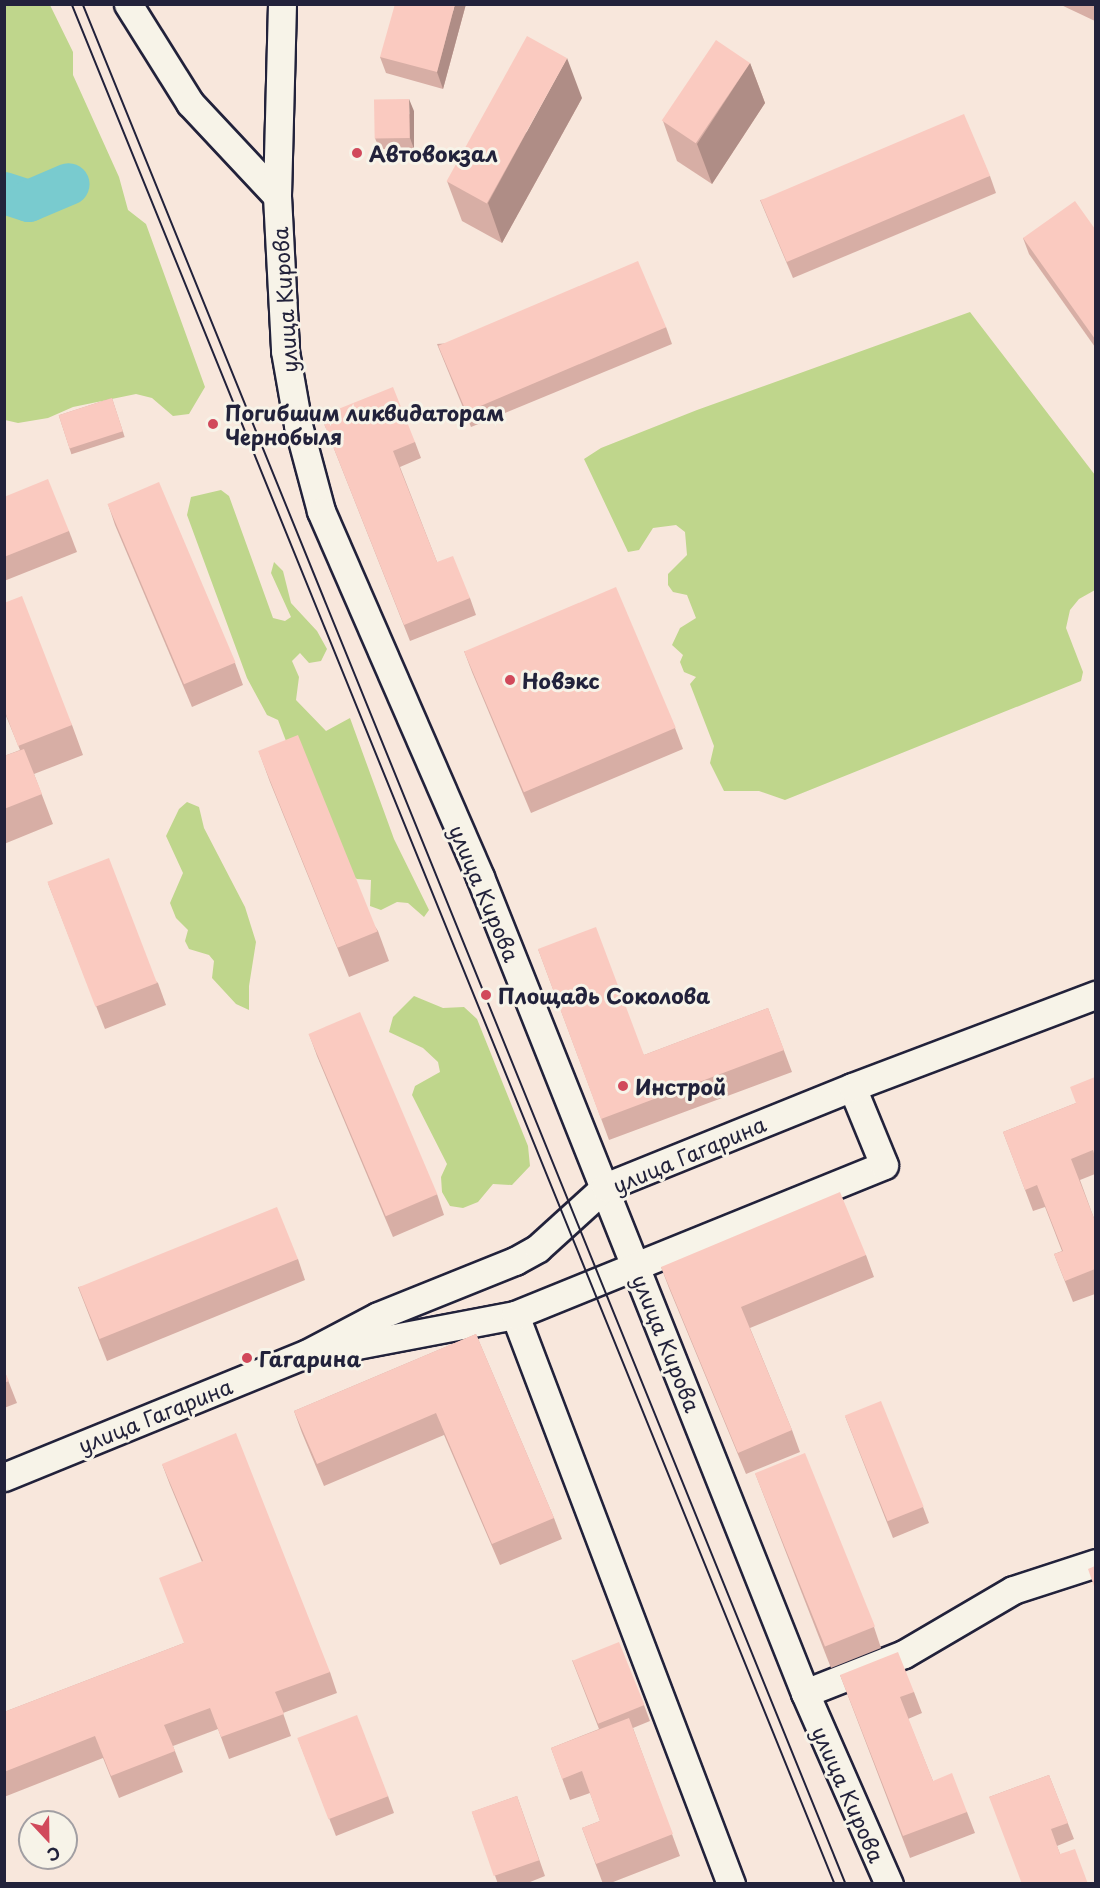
<!DOCTYPE html>
<meta charset="utf-8">
<style>
body{margin:0}
#map{position:relative;width:1100px;height:1888px;overflow:hidden;background:#f8e7dc;font-family:"Playpen Sans",sans-serif}
div>[style]{position:absolute}
.green>*{inset:0;background:#bfd68c}
.river>*{height:42px;margin:-21px;padding:0 21px;transform-origin:21px;border-radius:21px;background:#79cbcf}
.roads{filter:drop-shadow(2px 0 #22223b) drop-shadow(-2px 0 #22223b) drop-shadow(0 2px #22223b) drop-shadow(0 -2px #22223b)}
.minor>*{height:27px;margin:-13.5px;padding:0 13.5px;transform-origin:13.5px;border-radius:13.5px;background:#f7f3e8}
.tram>*{height:1.5px;margin:-0.75px;padding:0 0.75px;transform-origin:0.75px;border-radius:0.75px;background:#22223b}
.wall>*{inset:0;background:#d7aea5;transform-origin:0 0}
.shaded-wall>*{inset:0;background:#af8d86}
.building>*{inset:0;background:#facac0;transform-origin:0 0}
.dots>*{width:16px;height:16px;translate:-50% -50%;box-sizing:border-box;border:3px solid #f7f3e8;border-radius:50%}
span{translate:-50% -50%;white-space:nowrap;text-align:center;line-height:1.15;-webkit-text-stroke:6px #f7f3e8;paint-order:stroke}
.poi-label{font-size:21px;color:#22223b;font-weight:700}
.left{translate:0 -50%;text-align:left}
.street-label{font-size:21px;color:#22223b}
.frame{position:absolute;inset:0;border:6px solid #22223b;pointer-events:none}
.north{position:absolute;left:18px;top:1810px;width:60px;height:60px;box-sizing:border-box;background:#f7f3e8;border:2px solid #a29fa3;border-radius:50%;rotate:158deg;font-size:16px;font-weight:700;line-height:24px;text-align:center;color:#22223b}
.north::after{content:'';display:block;margin:auto;width:21px;height:27px;background:#d1495b;clip-path:polygon(50% 0,100% 100%,50% 72%,0 100%)}
</style>
<div id="map">
<div class="green">
<i style="clip-path:polygon(4px 5px,50px 5px,73px 52px,73px 75px,119px 177px,128px 210px,146px 224px,205px 387px,189px 414px,173px 416px,152px 398px,136px 394px,73px 407px,48px 418px,18px 423px,5px 420px)"></i>
<i style="clip-path:polygon(970px 312px,1095px 475px,1095px 590px,1079px 599px,1070px 610px,1066px 628px,1083px 672px,1081px 681px,785px 800px,759px 791px,724px 791px,710px 763px,714px 746px,690px 684px,696px 677px,684px 672px,680px 662px,683px 655px,672px 645px,680px 628px,696px 618px,687px 595px,673px 592px,668px 585px,668px 574px,687px 555px,685px 532px,676px 525px,653px 528px,639px 550px,628px 552px,584px 459px,601px 448px,697px 410px)"></i>
<i style="clip-path:polygon(221px 490px,229px 496px,273px 618px,285px 621px,291px 617px,271px 573px,274px 562px,283px 571px,291px 603px,317px 631px,327px 649px,321px 661px,309px 663px,300px 653px,292px 661px,299px 677px,296px 700px,326px 731px,350px 718px,394px 839px,429px 910px,424px 917px,408px 903px,397px 902px,381px 910px,370px 906px,371px 880px,357px 879px,332px 861px,278px 720px,267px 715px,247px 678px,187px 515px,191px 497px)"></i>
<i style="clip-path:polygon(187px 802px,199px 807px,204px 828px,245px 907px,256px 942px,249px 986px,249px 1010px,236px 1004px,212px 978px,214px 961px,209px 955px,189px 949px,185px 941px,188px 930px,176px 918px,170px 903px,183px 873px,166px 836px,179px 809px)"></i>
<i style="clip-path:polygon(414px 996px,443px 1008px,464px 1007px,477px 1019px,528px 1146px,530px 1166px,512px 1185px,493px 1184px,478px 1202px,463px 1208px,450px 1206px,442px 1192px,441px 1177px,447px 1164px,412px 1095px,415px 1086px,440px 1072px,438px 1062px,423px 1048px,389px 1032px,393px 1017px)"></i>
</div>
<div class="river">
<i style="left:4px;top:193px;width:26px;rotate:18deg"></i>
<i style="left:29px;top:201px;width:43px;rotate:-23deg"></i>
</div>
<div class="roads">
<div class="minor">
<i style="left:128px;top:4px;width:117px;rotate:57.9deg"></i>
<i style="left:190px;top:103px;width:127px;rotate:46.9deg"></i>
<i style="left:282px;top:4px;width:192px;rotate:91.5deg"></i>
<i style="left:277px;top:196px;width:155px;rotate:87deg"></i>
<i style="left:285px;top:351px;width:75px;rotate:80deg"></i>
<i style="left:298px;top:425px;width:89px;rotate:75deg"></i>
<i style="left:321px;top:511px;width:399px;rotate:66.5deg"></i>
<i style="left:480px;top:877px;width:878px;rotate:68.28deg"></i>
<i style="left:805px;top:1693px;width:209px;rotate:66.3deg"></i>
<i style="left:515px;top:1315px;width:609px;rotate:69.21deg"></i>
<i style="left:331px;top:1350px;width:187px;rotate:-10.8deg"></i>
<i style="left:515px;top:1315px;width:398px;rotate:-22.1deg"></i>
<i style="left:884px;top:1165px;width:84px;rotate:-112.3deg"></i>
<i style="left:4px;top:1477px;width:326px;rotate:-22.2deg"></i>
<i style="left:306px;top:1354px;width:81px;rotate:-27.8deg"></i>
<i style="left:378px;top:1316px;width:148px;rotate:-21.9deg"></i>
<i style="left:515px;top:1261px;width:26px;rotate:-29deg"></i>
<i style="left:538px;top:1248px;width:91px;rotate:-42.3deg"></i>
<i style="left:605px;top:1187px;width:266px;rotate:-22deg"></i>
<i style="left:852px;top:1087px;width:261px;rotate:-20.7deg"></i>
<i style="left:805px;top:1693px;width:106px;rotate:-21.5deg"></i>
<i style="left:904px;top:1654px;width:126px;rotate:-30.4deg"></i>
<i style="left:1013px;top:1590px;width:87px;rotate:-18deg"></i>
</div>
</div>
<div class="tram">
<i style="left:72px;top:4px;width:2029px;rotate:67.91deg"></i>
<i style="left:83px;top:4px;width:2029px;rotate:67.91deg"></i>
</div>
<div class="wall">
<i style="clip-path:polygon(466px 4px,443px 89px,386px 73px,380px 57px)"></i>
<i style="clip-path:polygon(1059px 4px,1095px 4px,1095px 21px)"></i>
<i style="clip-path:polygon(750px 63px,765px 103px,712px 184px,677px 161px,663px 121px)"></i>
<i style="clip-path:polygon(582px 98px,502px 243px,462px 221px,447px 181px)"></i>
<i style="clip-path:polygon(414px 111px,414px 149px,379px 149px,375px 138px)"></i>
<i style="clip-path:polygon(990px 176px,996px 193px,793px 278px,760px 200px)"></i>
<i style="clip-path:polygon(1095px 229px,1095px 347px,1029px 254px,1023px 238px)"></i>
<i style="clip-path:polygon(666px 327px,672px 344px,471px 427px,437px 344px)"></i>
<i style="left:112px;top:398px;width:41px;height:56px;rotate:72deg"></i>
<i style="clip-path:polygon(321px 416px,415px 442px,421px 458px,400px 467px,437px 562px,470px 598px,476px 615px,410px 641px)"></i>
<i style="clip-path:polygon(4px 497px,69px 531px,77px 552px,4px 581px)"></i>
<i style="clip-path:polygon(108px 504px,235px 663px,243px 685px,192px 707px,115px 525px)"></i>
<i style="clip-path:polygon(4px 603px,72px 725px,83px 755px,34px 774px,53px 824px,4px 844px,4px 756px,20px 750px,4px 711px)"></i>
<i style="clip-path:polygon(464px 651px,675px 728px,683px 749px,531px 813px,472px 672px)"></i>
<i style="clip-path:polygon(259px 752px,378px 931px,389px 961px,349px 977px,270px 782px)"></i>
<i style="clip-path:polygon(48px 883px,158px 983px,166px 1005px,105px 1029px)"></i>
<i style="clip-path:polygon(538px 949px,644px 1055px,768px 1008px,792px 1072px,609px 1140px)"></i>
<i style="clip-path:polygon(309px 1034px,437px 1194px,444px 1215px,393px 1237px,317px 1056px)"></i>
<i style="clip-path:polygon(1095px 1077px,1095px 1174px,1080px 1180px,1095px 1221px,1095px 1294px,1073px 1302px,1054px 1254px,1062px 1251px,1045px 1207px,1033px 1211px,1003px 1132px,1076px 1103px)"></i>
<i style="clip-path:polygon(866px 1255px,874px 1277px,750px 1328px,792px 1430px,800px 1452px,746px 1474px,669px 1288px,661px 1267px)"></i>
<i style="clip-path:polygon(298px 1259px,305px 1280px,107px 1361px,78px 1287px)"></i>
<i style="clip-path:polygon(476px 1334px,554px 1518px,562px 1539px,500px 1565px,444px 1435px,324px 1486px,302px 1433px,294px 1411px)"></i>
<i style="clip-path:polygon(4px 1370px,17px 1403px,4px 1408px)"></i>
<i style="clip-path:polygon(845px 1416px,923px 1507px,929px 1523px,893px 1538px)"></i>
<i style="clip-path:polygon(162px 1464px,330px 1672px,337px 1693px,283px 1713px,291px 1736px,229px 1759px,218px 1729px,173px 1746px,183px 1772px,119px 1798px,103px 1758px,4px 1797px,4px 1712px,184px 1643px,202px 1562px,170px 1485px)"></i>
<i style="clip-path:polygon(755px 1473px,874px 1627px,881px 1648px,831px 1668px)"></i>
<i style="clip-path:polygon(572px 1660px,644px 1705px,650px 1721px,633px 1728px,680px 1856px,608px 1884px,603px 1884px,582px 1828px,600px 1821px,590px 1793px,570px 1800px,551px 1748px,599px 1729px)"></i>
<i style="clip-path:polygon(840px 1675px,914px 1692px,922px 1713px,908px 1719px,933px 1781px,967px 1812px,975px 1833px,910px 1858px)"></i>
<i style="clip-path:polygon(298px 1739px,388px 1796px,394px 1813px,336px 1836px)"></i>
<i style="clip-path:polygon(1049px 1775px,1074px 1839px,1057px 1846px,1060px 1854px,1088px 1884px,989px 1797px)"></i>
<i style="clip-path:polygon(517px 1796px,545px 1876px,525px 1884px,498px 1884px,472px 1812px)"></i>
</div>
<div class="shaded-wall">
<i style="clip-path:polygon(455px 4px,466px 4px,443px 89px,437px 72px)"></i>
<i style="clip-path:polygon(567px 58px,582px 98px,502px 243px,488px 203px)"></i>
<i style="clip-path:polygon(750px 63px,765px 103px,712px 184px,697px 144px)"></i>
<i style="clip-path:polygon(409px 99px,414px 111px,414px 149px,410px 138px)"></i>
</div>
<div class="building">
<i style="clip-path:polygon(395px 4px,455px 4px,437px 72px,380px 57px)"></i>
<i style="left:527px;top:36px;width:46px;height:166px;rotate:29deg"></i>
<i style="left:716px;top:40px;width:41px;height:97px;rotate:34deg"></i>
<i style="left:409px;top:99px;width:39px;height:35px;rotate:89deg"></i>
<i style="left:964px;top:114px;width:67px;height:221px;rotate:67deg"></i>
<i style="clip-path:polygon(1075px 201px,1095px 229px,1095px 339px,1023px 238px)"></i>
<i style="left:638px;top:261px;width:72px;height:217px;rotate:67deg"></i>
<i style="clip-path:polygon(393px 387px,415px 442px,393px 451px,437px 562px,453px 556px,470px 598px,404px 625px,321px 416px)"></i>
<i style="left:112px;top:398px;width:35px;height:56px;rotate:72deg"></i>
<i style="clip-path:polygon(48px 479px,69px 531px,4px 557px,4px 497px)"></i>
<i style="left:159px;top:482px;width:196px;height:56px;rotate:67deg"></i>
<i style="left:616px;top:587px;width:153px;height:165px;rotate:67deg"></i>
<i style="clip-path:polygon(22px 596px,72px 725px,18px 746px,4px 709px,4px 603px)"></i>
<i style="left:298px;top:735px;width:212px;height:43px;rotate:68deg"></i>
<i style="clip-path:polygon(24px 749px,42px 794px,4px 809px,4px 756px)"></i>
<i style="left:109px;top:858px;width:134px;height:66px;rotate:69deg"></i>
<i style="clip-path:polygon(596px 927px,644px 1055px,768px 1008px,784px 1050px,601px 1119px,538px 949px)"></i>
<i style="left:360px;top:1012px;width:198px;height:56px;rotate:67deg"></i>
<i style="clip-path:polygon(1095px 1077px,1095px 1157px,1093px 1150px,1071px 1159px,1095px 1221px,1095px 1269px,1065px 1281px,1054px 1254px,1063px 1251px,1037px 1185px,1025px 1190px,1003px 1132px,1076px 1103px,1070px 1087px)"></i>
<i style="clip-path:polygon(840px 1192px,866px 1255px,741px 1307px,792px 1430px,738px 1453px,661px 1267px)"></i>
<i style="left:277px;top:1207px;width:56px;height:214px;rotate:68deg"></i>
<i style="clip-path:polygon(476px 1334px,554px 1518px,492px 1544px,436px 1413px,317px 1464px,294px 1411px)"></i>
<i style="clip-path:polygon(4px 1370px,9px 1381px,4px 1383px)"></i>
<i style="left:881px;top:1401px;width:114px;height:39px;rotate:68deg"></i>
<i style="clip-path:polygon(236px 1433px,330px 1672px,275px 1692px,284px 1714px,221px 1737px,210px 1708px,164px 1725px,175px 1751px,111px 1776px,95px 1736px,4px 1772px,4px 1712px,184px 1643px,159px 1578px,203px 1561px,162px 1464px)"></i>
<i style="left:805px;top:1453px;width:187px;height:54px;rotate:68deg"></i>
<i style="clip-path:polygon(1095px 1566px,1095px 1589px,1088px 1569px)"></i>
<i style="left:619px;top:1642px;width:68px;height:50px;rotate:68deg"></i>
<i style="clip-path:polygon(898px 1652px,914px 1692px,900px 1697px,933px 1781px,952px 1773px,967px 1812px,903px 1836px,840px 1675px)"></i>
<i style="left:357px;top:1715px;width:87px;height:64px;rotate:69deg"></i>
<i style="clip-path:polygon(629px 1718px,673px 1834px,596px 1864px,582px 1828px,600px 1821px,582px 1771px,562px 1779px,551px 1748px)"></i>
<i style="clip-path:polygon(1049px 1775px,1068px 1823px,1051px 1829px,1060px 1854px,1075px 1849px,1088px 1884px,1022px 1884px,989px 1797px)"></i>
<i style="left:517px;top:1796px;width:68px;height:48px;rotate:71deg"></i>
</div>
<div class="dots">
<i style="left:357px;top:153px;background:#d1495b"></i>
<i style="left:213px;top:424px;background:#d1495b"></i>
<i style="left:510px;top:680px;background:#d1495b"></i>
<i style="left:486px;top:995px;background:#d1495b"></i>
<i style="left:623px;top:1086px;background:#d1495b"></i>
<i style="left:247px;top:1358px;background:#d1495b"></i>
</div>
<div class="poi-label">
<span class="left" style="left:369px;top:153px">Автовокзал</span>
<span class="left" style="left:225px;top:424px">Погибшим ликвидаторам<br>Чернобыля</span>
<span class="left" style="left:522px;top:680px">Новэкс</span>
<span class="left" style="left:498px;top:995px">Площадь Соколова</span>
<span class="left" style="left:635px;top:1086px">Инстрой</span>
<span class="left" style="left:259px;top:1358px">Гагарина</span>
</div>
<div class="street-label">
<span style="left:284px;top:300px;rotate:-94deg">улица Кирова</span>
<span style="left:485px;top:893px;rotate:67deg">улица Кирова</span>
<span style="left:689px;top:1154px;rotate:-23deg">улица Гагарина</span>
<span style="left:667px;top:1343px;rotate:68deg">улица Кирова</span>
<span style="left:155px;top:1415px;rotate:-22deg">улица Гагарина</span>
<span style="left:849px;top:1794px;rotate:66deg">улица Кирова</span>
</div>
<div class="frame"></div>
<div class="north">С</div>
</div>
